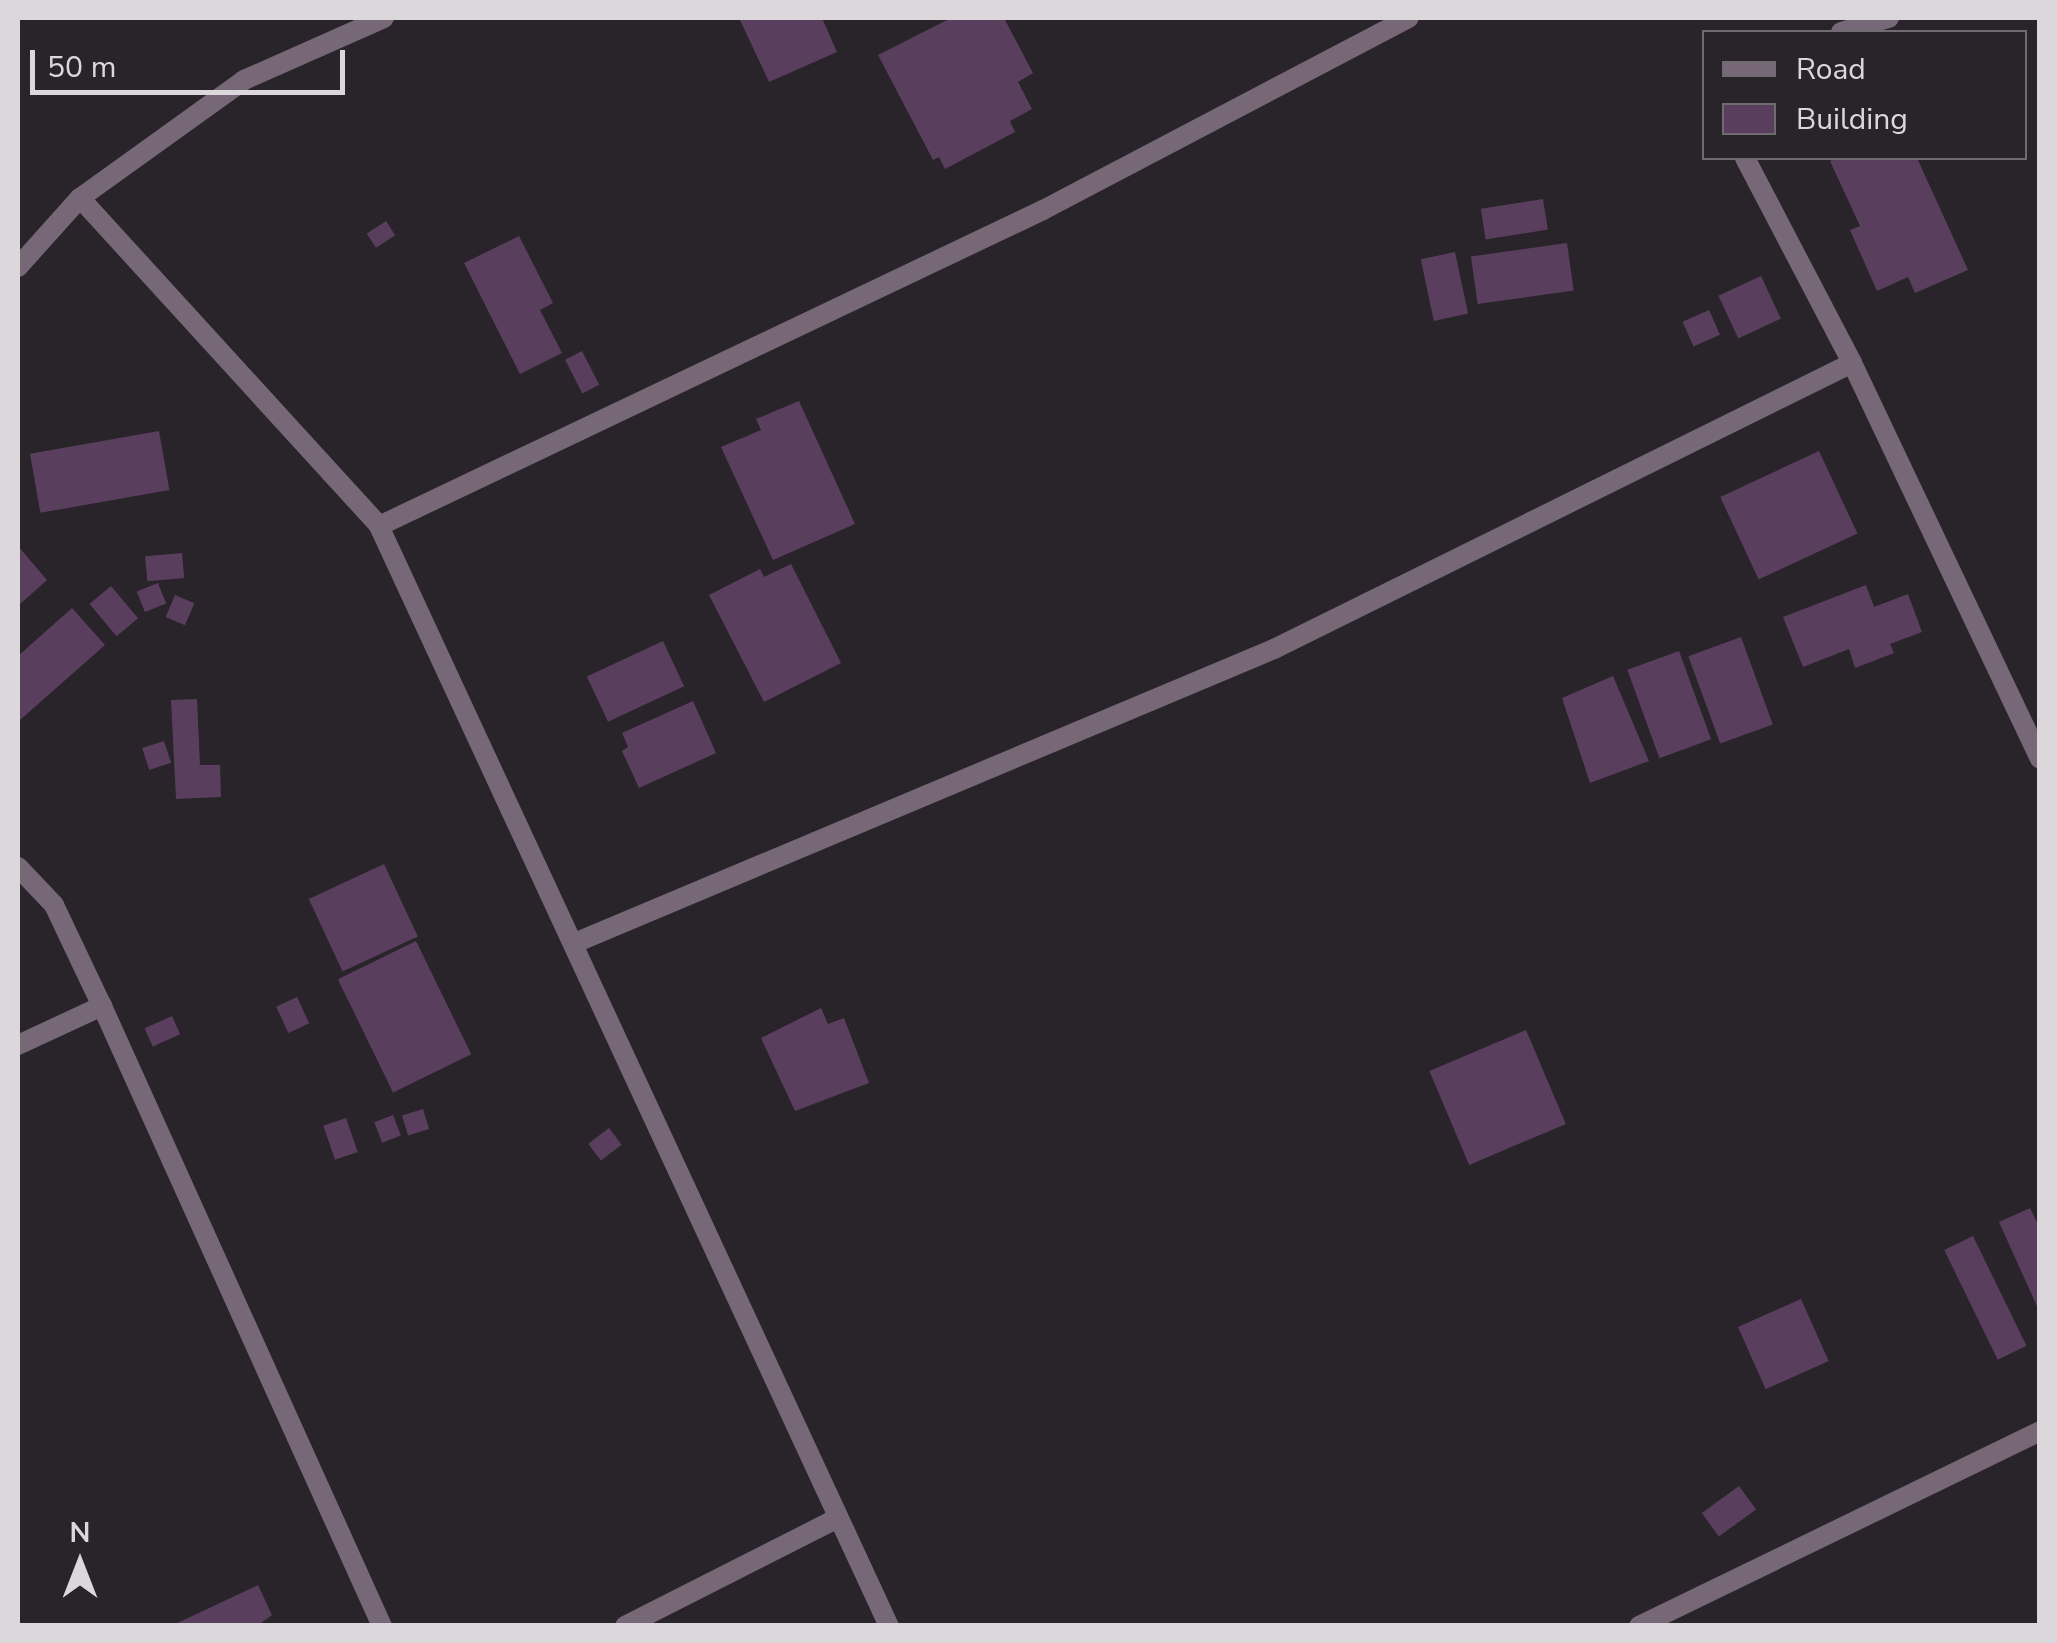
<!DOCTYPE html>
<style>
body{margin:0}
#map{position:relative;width:2057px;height:1643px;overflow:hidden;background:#29232a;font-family:"Nunito Sans",sans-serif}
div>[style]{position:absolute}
.building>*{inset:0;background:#5a3e5e;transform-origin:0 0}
.minor>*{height:20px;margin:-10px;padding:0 10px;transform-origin:10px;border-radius:10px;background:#766877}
span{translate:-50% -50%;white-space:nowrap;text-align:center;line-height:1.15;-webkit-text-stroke:10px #29232a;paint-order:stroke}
.frame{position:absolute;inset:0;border:20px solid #dbd7db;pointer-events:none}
.legend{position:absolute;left:1702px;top:30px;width:325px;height:130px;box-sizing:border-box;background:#29232a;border:2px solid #706b71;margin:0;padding:12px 18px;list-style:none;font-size:30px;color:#dbd7db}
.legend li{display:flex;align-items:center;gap:20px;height:50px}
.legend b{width:50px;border:2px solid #706b71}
.north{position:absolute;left:30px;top:1513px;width:100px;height:100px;-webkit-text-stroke:8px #29232a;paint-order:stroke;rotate:0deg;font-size:28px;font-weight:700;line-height:40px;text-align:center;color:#dbd7db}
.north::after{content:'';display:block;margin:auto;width:35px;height:45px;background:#dbd7db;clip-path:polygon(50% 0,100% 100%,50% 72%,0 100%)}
.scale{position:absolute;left:30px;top:50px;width:315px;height:45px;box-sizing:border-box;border:5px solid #dbd7db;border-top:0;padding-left:12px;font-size:30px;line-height:35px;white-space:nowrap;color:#dbd7db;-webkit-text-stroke:8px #29232a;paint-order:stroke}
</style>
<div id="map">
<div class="building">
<i style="clip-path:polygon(739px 18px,822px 18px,837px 52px,769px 82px)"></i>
<i style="clip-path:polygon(951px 18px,1004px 18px,1033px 73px,1018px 82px,1032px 109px,1010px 121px,1015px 132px,945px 169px,939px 157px,933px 160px,878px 55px)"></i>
<i style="clip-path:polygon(1838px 158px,1917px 158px,1968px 270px,1915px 293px,1908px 277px,1877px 291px,1850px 230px,1860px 226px,1830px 161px)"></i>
<i style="left:1543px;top:199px;width:31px;height:63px;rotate:81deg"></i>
<i style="left:386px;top:221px;width:17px;height:23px;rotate:57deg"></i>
<i style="clip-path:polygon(519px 236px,553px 303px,540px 310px,562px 353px,520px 374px,464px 263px)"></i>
<i style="left:1567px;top:243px;width:48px;height:97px;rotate:82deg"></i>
<i style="left:1455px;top:252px;width:63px;height:35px;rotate:78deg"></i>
<i style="left:1761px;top:276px;width:47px;height:47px;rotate:65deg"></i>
<i style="left:1709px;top:310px;width:27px;height:29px;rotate:66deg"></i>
<i style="left:582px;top:351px;width:38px;height:19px;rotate:63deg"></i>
<i style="clip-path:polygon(799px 401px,855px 524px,773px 560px,721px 447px,761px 430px,756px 419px)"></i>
<i style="left:159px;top:431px;width:60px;height:131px;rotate:80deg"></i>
<i style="left:1819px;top:451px;width:91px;height:109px;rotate:65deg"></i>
<i style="clip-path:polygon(18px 546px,47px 580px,18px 606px)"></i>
<i style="left:182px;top:553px;width:25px;height:37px;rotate:85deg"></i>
<i style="clip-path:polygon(791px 564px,841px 663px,764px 702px,709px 595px,760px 569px,764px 577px)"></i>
<i style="left:158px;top:583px;width:22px;height:23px;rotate:68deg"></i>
<i style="clip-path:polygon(1866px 585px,1874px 607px,1908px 594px,1922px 632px,1890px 644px,1894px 653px,1855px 668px,1849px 649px,1803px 667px,1783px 617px)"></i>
<i style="left:111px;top:586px;width:42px;height:28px;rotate:50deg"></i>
<i style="left:175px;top:595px;width:21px;height:24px;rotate:23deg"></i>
<i style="clip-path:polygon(72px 608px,105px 645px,20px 720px,18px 656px)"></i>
<i style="left:1741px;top:637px;width:93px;height:56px;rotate:70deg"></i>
<i style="left:663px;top:641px;width:50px;height:84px;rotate:65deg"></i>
<i style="left:1679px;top:651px;width:94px;height:55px;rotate:70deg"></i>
<i style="clip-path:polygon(1613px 676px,1649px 761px,1590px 783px,1562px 698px)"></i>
<i style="clip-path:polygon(197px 699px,200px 765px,220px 765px,221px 797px,176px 799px,171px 700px)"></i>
<i style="clip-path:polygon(693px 701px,716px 753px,639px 788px,622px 751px,628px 747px,622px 733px)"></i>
<i style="left:164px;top:741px;width:23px;height:23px;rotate:72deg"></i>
<i style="left:384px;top:864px;width:80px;height:83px;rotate:65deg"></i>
<i style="left:416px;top:941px;width:126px;height:87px;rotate:64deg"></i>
<i style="left:297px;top:997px;width:29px;height:23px;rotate:65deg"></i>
<i style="clip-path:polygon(821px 1008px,828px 1024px,844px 1018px,869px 1083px,795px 1111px,761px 1038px)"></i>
<i style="left:172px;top:1016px;width:20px;height:30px;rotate:66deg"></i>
<i style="left:1526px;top:1030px;width:102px;height:105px;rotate:67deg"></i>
<i style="left:423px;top:1109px;width:21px;height:22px;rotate:73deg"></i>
<i style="left:393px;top:1115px;width:22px;height:20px;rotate:69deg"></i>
<i style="left:346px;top:1118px;width:36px;height:24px;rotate:71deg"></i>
<i style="left:609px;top:1128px;width:21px;height:26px;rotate:53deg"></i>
<i style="clip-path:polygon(2030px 1208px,2040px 1228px,2040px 1313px,1999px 1222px)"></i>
<i style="left:1973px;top:1236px;width:122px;height:32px;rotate:64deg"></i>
<i style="left:1801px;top:1299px;width:68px;height:69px;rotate:66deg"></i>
<i style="left:1739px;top:1486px;width:29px;height:46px;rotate:54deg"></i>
<i style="clip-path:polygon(258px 1585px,272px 1615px,257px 1626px,171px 1626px)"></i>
</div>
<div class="minor">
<i style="left:1841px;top:32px;width:50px;rotate:-16.3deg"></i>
<i style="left:1745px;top:158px;width:231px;rotate:62.4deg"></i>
<i style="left:1852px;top:363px;width:438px;rotate:64.6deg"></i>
<i style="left:80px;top:198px;width:444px;rotate:47.6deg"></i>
<i style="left:379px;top:526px;width:1212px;rotate:65.13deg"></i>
<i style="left:18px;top:267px;width:93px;rotate:-48.1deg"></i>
<i style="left:80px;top:198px;width:202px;rotate:-35.7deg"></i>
<i style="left:244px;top:80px;width:153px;rotate:-23.9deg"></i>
<i style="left:379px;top:526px;width:735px;rotate:-25.45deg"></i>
<i style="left:1043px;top:210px;width:413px;rotate:-27.7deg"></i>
<i style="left:18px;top:867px;width:52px;rotate:46.5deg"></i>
<i style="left:54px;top:905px;width:112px;rotate:64.6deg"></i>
<i style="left:577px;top:942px;width:756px;rotate:-22.8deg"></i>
<i style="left:1274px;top:649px;width:645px;rotate:-26.33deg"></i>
<i style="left:18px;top:1045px;width:93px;rotate:-24.9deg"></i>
<i style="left:102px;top:1006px;width:680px;rotate:65.7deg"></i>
<i style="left:625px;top:1626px;width:237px;rotate:-26.9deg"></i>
<i style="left:1639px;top:1626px;width:446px;rotate:-25.9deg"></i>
</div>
<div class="frame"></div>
<ul class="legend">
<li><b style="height:12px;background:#766877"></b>Road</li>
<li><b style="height:28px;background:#5a3e5e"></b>Building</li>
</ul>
<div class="north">N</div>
<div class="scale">50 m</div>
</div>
